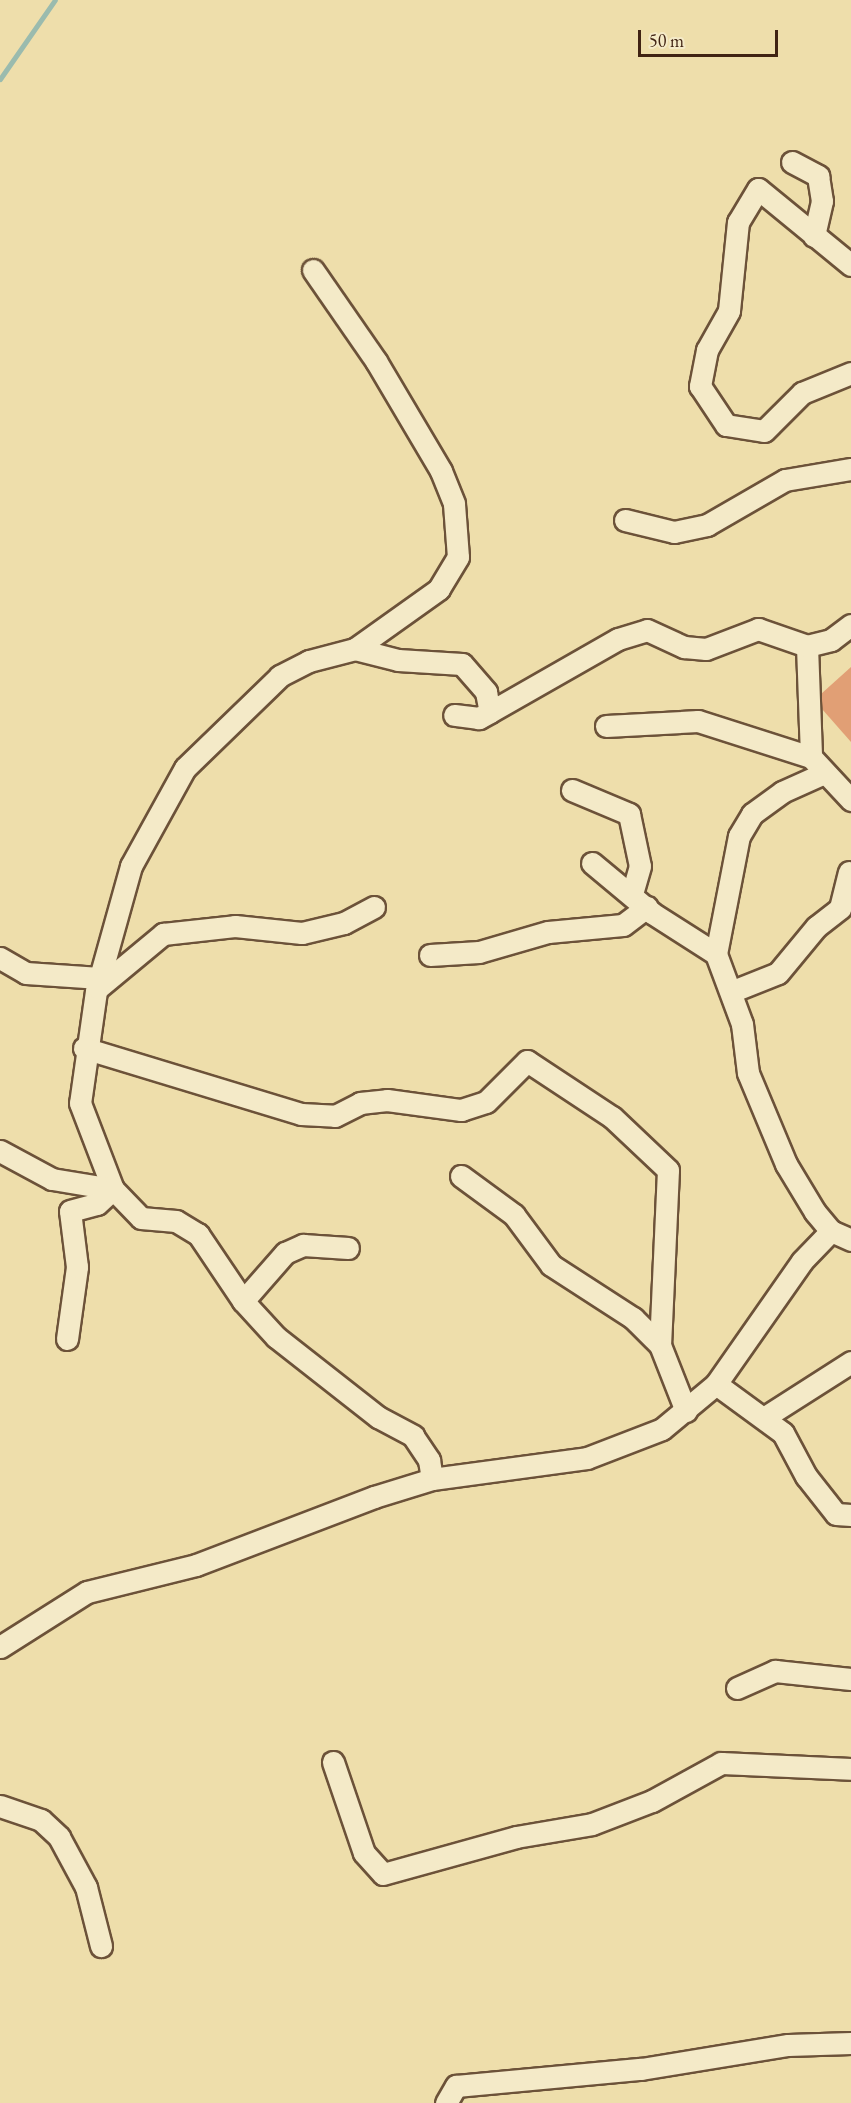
<!DOCTYPE html>
<style>
body{margin:0}
#map{position:relative;width:851px;height:2103px;overflow:hidden;background:#eedeab;font-family:"EB Garamond",serif}
div>[style]{position:absolute}
.stream>*{height:5px;margin:-2.5px;padding:0 2.5px;transform-origin:2.5px;border-radius:2.5px;background:#9abbae}
.building>*{inset:0;background:#e19f75}
.roads{filter:drop-shadow(2px 0 #6c5239) drop-shadow(-2px 0 #6c5239) drop-shadow(0 2px #6c5239) drop-shadow(0 -2px #6c5239)}
.minor>*{height:21px;margin:-10.5px;padding:0 10.5px;transform-origin:10.5px;border-radius:10.5px;background:#f4eac8}
span{translate:-50% -50%;white-space:nowrap;text-align:center;line-height:1.15;-webkit-text-stroke:4.5px #f4eac8;paint-order:stroke}
.scale{position:absolute;left:638px;top:30px;width:140px;height:27px;box-sizing:border-box;border:3px solid #402313;border-top:0;padding-left:8px;font-size:18px;line-height:21px;white-space:nowrap;color:#402313;-webkit-text-stroke:4px #f4eac8;paint-order:stroke}
</style>
<div id="map">
<div class="stream">
<i style="left:0;top:79px;width:96px;rotate:-55.2deg"></i>
</div>
<div class="building">
<i style="clip-path:polygon(851px 667px,851px 742px,822px 709px,821px 694px)"></i>
</div>
<div class="roads">
<div class="minor">
<i style="left:792px;top:162px;width:30px;rotate:28deg"></i>
<i style="left:818px;top:176px;width:25px;rotate:81deg"></i>
<i style="left:822px;top:201px;width:36px;rotate:103deg"></i>
<i style="left:851px;top:265px;width:120px;rotate:-140.7deg"></i>
<i style="left:758px;top:189px;width:39px;rotate:121deg"></i>
<i style="left:738px;top:222px;width:89px;rotate:95.8deg"></i>
<i style="left:729px;top:311px;width:45px;rotate:119.4deg"></i>
<i style="left:707px;top:350px;width:37px;rotate:101deg"></i>
<i style="left:700px;top:386px;width:47px;rotate:56.3deg"></i>
<i style="left:726px;top:425px;width:38px;rotate:9deg"></i>
<i style="left:764px;top:431px;width:54px;rotate:-45deg"></i>
<i style="left:802px;top:393px;width:53px;rotate:-22.2deg"></i>
<i style="left:313px;top:270px;width:111px;rotate:55.3deg"></i>
<i style="left:376px;top:361px;width:128px;rotate:59.4deg"></i>
<i style="left:441px;top:471px;width:35px;rotate:68deg"></i>
<i style="left:454px;top:504px;width:53px;rotate:85.7deg"></i>
<i style="left:458px;top:557px;width:37px;rotate:121deg"></i>
<i style="left:439px;top:589px;width:103px;rotate:144.5deg"></i>
<i style="left:355px;top:649px;width:48px;rotate:165.4deg"></i>
<i style="left:309px;top:661px;width:33px;rotate:153deg"></i>
<i style="left:280px;top:676px;width:132px;rotate:135.9deg"></i>
<i style="left:185px;top:768px;width:112px;rotate:118.9deg"></i>
<i style="left:131px;top:866px;width:130px;rotate:105.6deg"></i>
<i style="left:96px;top:991px;width:113px;rotate:98.1deg"></i>
<i style="left:80px;top:1103px;width:92px;rotate:69deg"></i>
<i style="left:113px;top:1189px;width:40px;rotate:46deg"></i>
<i style="left:141px;top:1218px;width:35px;rotate:5deg"></i>
<i style="left:176px;top:1221px;width:26px;rotate:31deg"></i>
<i style="left:198px;top:1234px;width:81px;rotate:56.1deg"></i>
<i style="left:243px;top:1301px;width:49px;rotate:47.5deg"></i>
<i style="left:276px;top:1337px;width:130px;rotate:38.1deg"></i>
<i style="left:378px;top:1417px;width:40px;rotate:28deg"></i>
<i style="left:413px;top:1436px;width:29px;rotate:56deg"></i>
<i style="left:429px;top:1460px;width:19px;rotate:81deg"></i>
<i style="left:625px;top:520px;width:50px;rotate:13.8deg"></i>
<i style="left:674px;top:532px;width:34px;rotate:-12deg"></i>
<i style="left:707px;top:525px;width:90px;rotate:-30deg"></i>
<i style="left:785px;top:480px;width:67px;rotate:-9.5deg"></i>
<i style="left:807px;top:646px;width:111px;rotate:87.9deg"></i>
<i style="left:811px;top:757px;width:59px;rotate:47.1deg"></i>
<i style="left:355px;top:649px;width:44px;rotate:14.3deg"></i>
<i style="left:398px;top:660px;width:64px;rotate:3.6deg"></i>
<i style="left:462px;top:664px;width:37px;rotate:49deg"></i>
<i style="left:486px;top:692px;width:20px;rotate:79deg"></i>
<i style="left:490px;top:712px;width:13px;rotate:151deg"></i>
<i style="left:479px;top:718px;width:25px;rotate:-173deg"></i>
<i style="left:490px;top:712px;width:147px;rotate:-29.7deg"></i>
<i style="left:618px;top:639px;width:30px;rotate:-17deg"></i>
<i style="left:647px;top:630px;width:41px;rotate:24.7deg"></i>
<i style="left:684px;top:647px;width:22px;rotate:5deg"></i>
<i style="left:706px;top:649px;width:56px;rotate:-21deg"></i>
<i style="left:758px;top:629px;width:52px;rotate:19.1deg"></i>
<i style="left:807px;top:646px;width:25px;rotate:-14deg"></i>
<i style="left:831px;top:640px;width:25px;rotate:-37deg"></i>
<i style="left:606px;top:726px;width:92px;rotate:-3.1deg"></i>
<i style="left:698px;top:721px;width:119px;rotate:17.7deg"></i>
<i style="left:572px;top:790px;width:62px;rotate:22.8deg"></i>
<i style="left:629px;top:814px;width:53px;rotate:78.1deg"></i>
<i style="left:640px;top:866px;width:29px;rotate:106deg"></i>
<i style="left:592px;top:863px;width:78px;rotate:39.8deg"></i>
<i style="left:652px;top:913px;width:76px;rotate:32.6deg"></i>
<i style="left:716px;top:954px;width:75px;rotate:69.6deg"></i>
<i style="left:742px;top:1024px;width:49px;rotate:83deg"></i>
<i style="left:748px;top:1073px;width:99px;rotate:67.3deg"></i>
<i style="left:786px;top:1164px;width:56px;rotate:58.9deg"></i>
<i style="left:815px;top:1212px;width:25px;rotate:50deg"></i>
<i style="left:831px;top:1231px;width:22px;rotate:24deg"></i>
<i style="left:716px;top:954px;width:120px;rotate:-79deg"></i>
<i style="left:739px;top:836px;width:26px;rotate:-59deg"></i>
<i style="left:752px;top:814px;width:37px;rotate:-36deg"></i>
<i style="left:782px;top:792px;width:44px;rotate:-24.2deg"></i>
<i style="left:430px;top:955px;width:49px;rotate:-3.5deg"></i>
<i style="left:479px;top:952px;width:72px;rotate:-16.2deg"></i>
<i style="left:548px;top:932px;width:75px;rotate:-5.3deg"></i>
<i style="left:623px;top:925px;width:30px;rotate:-37deg"></i>
<i style="left:0;top:958px;width:30px;rotate:30deg"></i>
<i style="left:26px;top:973px;width:74px;rotate:3.9deg"></i>
<i style="left:98px;top:988px;width:85px;rotate:-39.7deg"></i>
<i style="left:163px;top:934px;width:72px;rotate:-6.3deg"></i>
<i style="left:235px;top:926px;width:67px;rotate:6deg"></i>
<i style="left:302px;top:933px;width:43px;rotate:-13.4deg"></i>
<i style="left:344px;top:923px;width:34px;rotate:-28deg"></i>
<i style="left:733px;top:991px;width:48px;rotate:-21.8deg"></i>
<i style="left:778px;top:973px;width:60px;rotate:-50.4deg"></i>
<i style="left:816px;top:927px;width:31px;rotate:-38deg"></i>
<i style="left:840px;top:908px;width:37px;rotate:-76deg"></i>
<i style="left:84px;top:1048px;width:227px;rotate:16.9deg"></i>
<i style="left:301px;top:1114px;width:34px;rotate:3deg"></i>
<i style="left:335px;top:1116px;width:28px;rotate:-27deg"></i>
<i style="left:360px;top:1103px;width:27px;rotate:-6deg"></i>
<i style="left:387px;top:1100px;width:75px;rotate:7.7deg"></i>
<i style="left:461px;top:1110px;width:26px;rotate:-18deg"></i>
<i style="left:486px;top:1102px;width:58px;rotate:-45deg"></i>
<i style="left:527px;top:1061px;width:102px;rotate:33.4deg"></i>
<i style="left:612px;top:1117px;width:77px;rotate:43.4deg"></i>
<i style="left:668px;top:1170px;width:175px;rotate:92.6deg"></i>
<i style="left:660px;top:1345px;width:71px;rotate:68.5deg"></i>
<i style="left:0;top:1151px;width:59px;rotate:28.3deg"></i>
<i style="left:52px;top:1179px;width:62px;rotate:9.3deg"></i>
<i style="left:461px;top:1176px;width:66px;rotate:36.3deg"></i>
<i style="left:514px;top:1215px;width:62px;rotate:53.5deg"></i>
<i style="left:551px;top:1265px;width:98px;rotate:32.9deg"></i>
<i style="left:633px;top:1318px;width:38px;rotate:45deg"></i>
<i style="left:243px;top:1301px;width:64px;rotate:-48.8deg"></i>
<i style="left:285px;top:1253px;width:20px;rotate:-24deg"></i>
<i style="left:303px;top:1245px;width:45px;rotate:3.8deg"></i>
<i style="left:67px;top:1339px;width:73px;rotate:-82.1deg"></i>
<i style="left:77px;top:1267px;width:56px;rotate:-97.1deg"></i>
<i style="left:70px;top:1211px;width:28px;rotate:-15deg"></i>
<i style="left:97px;top:1204px;width:22px;rotate:-43deg"></i>
<i style="left:716px;top:1384px;width:83px;rotate:36.2deg"></i>
<i style="left:783px;top:1433px;width:49px;rotate:61.9deg"></i>
<i style="left:806px;top:1476px;width:48px;rotate:51.7deg"></i>
<i style="left:836px;top:1514px;width:15px;rotate:4deg"></i>
<i style="left:765px;top:1417px;width:102px;rotate:-32.6deg"></i>
<i style="left:0;top:1647px;width:103px;rotate:-32.3deg"></i>
<i style="left:87px;top:1592px;width:112px;rotate:-13.9deg"></i>
<i style="left:196px;top:1565px;width:191px;rotate:-20.9deg"></i>
<i style="left:374px;top:1497px;width:61px;rotate:-17.2deg"></i>
<i style="left:432px;top:1479px;width:156px;rotate:-7.7deg"></i>
<i style="left:587px;top:1458px;width:80px;rotate:-21.1deg"></i>
<i style="left:662px;top:1429px;width:70px;rotate:-39.8deg"></i>
<i style="left:716px;top:1384px;width:150px;rotate:-55deg"></i>
<i style="left:802px;top:1261px;width:42px;rotate:-46deg"></i>
<i style="left:737px;top:1688px;width:42px;rotate:-24.1deg"></i>
<i style="left:775px;top:1671px;width:76px;rotate:6deg"></i>
<i style="left:333px;top:1762px;width:96px;rotate:71.2deg"></i>
<i style="left:364px;top:1853px;width:28px;rotate:48deg"></i>
<i style="left:383px;top:1874px;width:138px;rotate:-15.5deg"></i>
<i style="left:516px;top:1837px;width:77px;rotate:-9.7deg"></i>
<i style="left:592px;top:1824px;width:64px;rotate:-21deg"></i>
<i style="left:652px;top:1801px;width:79px;rotate:-28.8deg"></i>
<i style="left:721px;top:1763px;width:130px;rotate:2.6deg"></i>
<i style="left:0;top:1806px;width:43px;rotate:18.9deg"></i>
<i style="left:41px;top:1820px;width:25px;rotate:43deg"></i>
<i style="left:59px;top:1837px;width:57px;rotate:61.6deg"></i>
<i style="left:86px;top:1887px;width:61px;rotate:75.7deg"></i>
<i style="left:446px;top:2103px;width:20px;rotate:-60deg"></i>
<i style="left:456px;top:2086px;width:186px;rotate:-5.3deg"></i>
<i style="left:641px;top:2069px;width:149px;rotate:-9.3deg"></i>
<i style="left:788px;top:2045px;width:63px;rotate:-1.8deg"></i>
</div>
</div>
<div class="scale">50 m</div>
</div>
